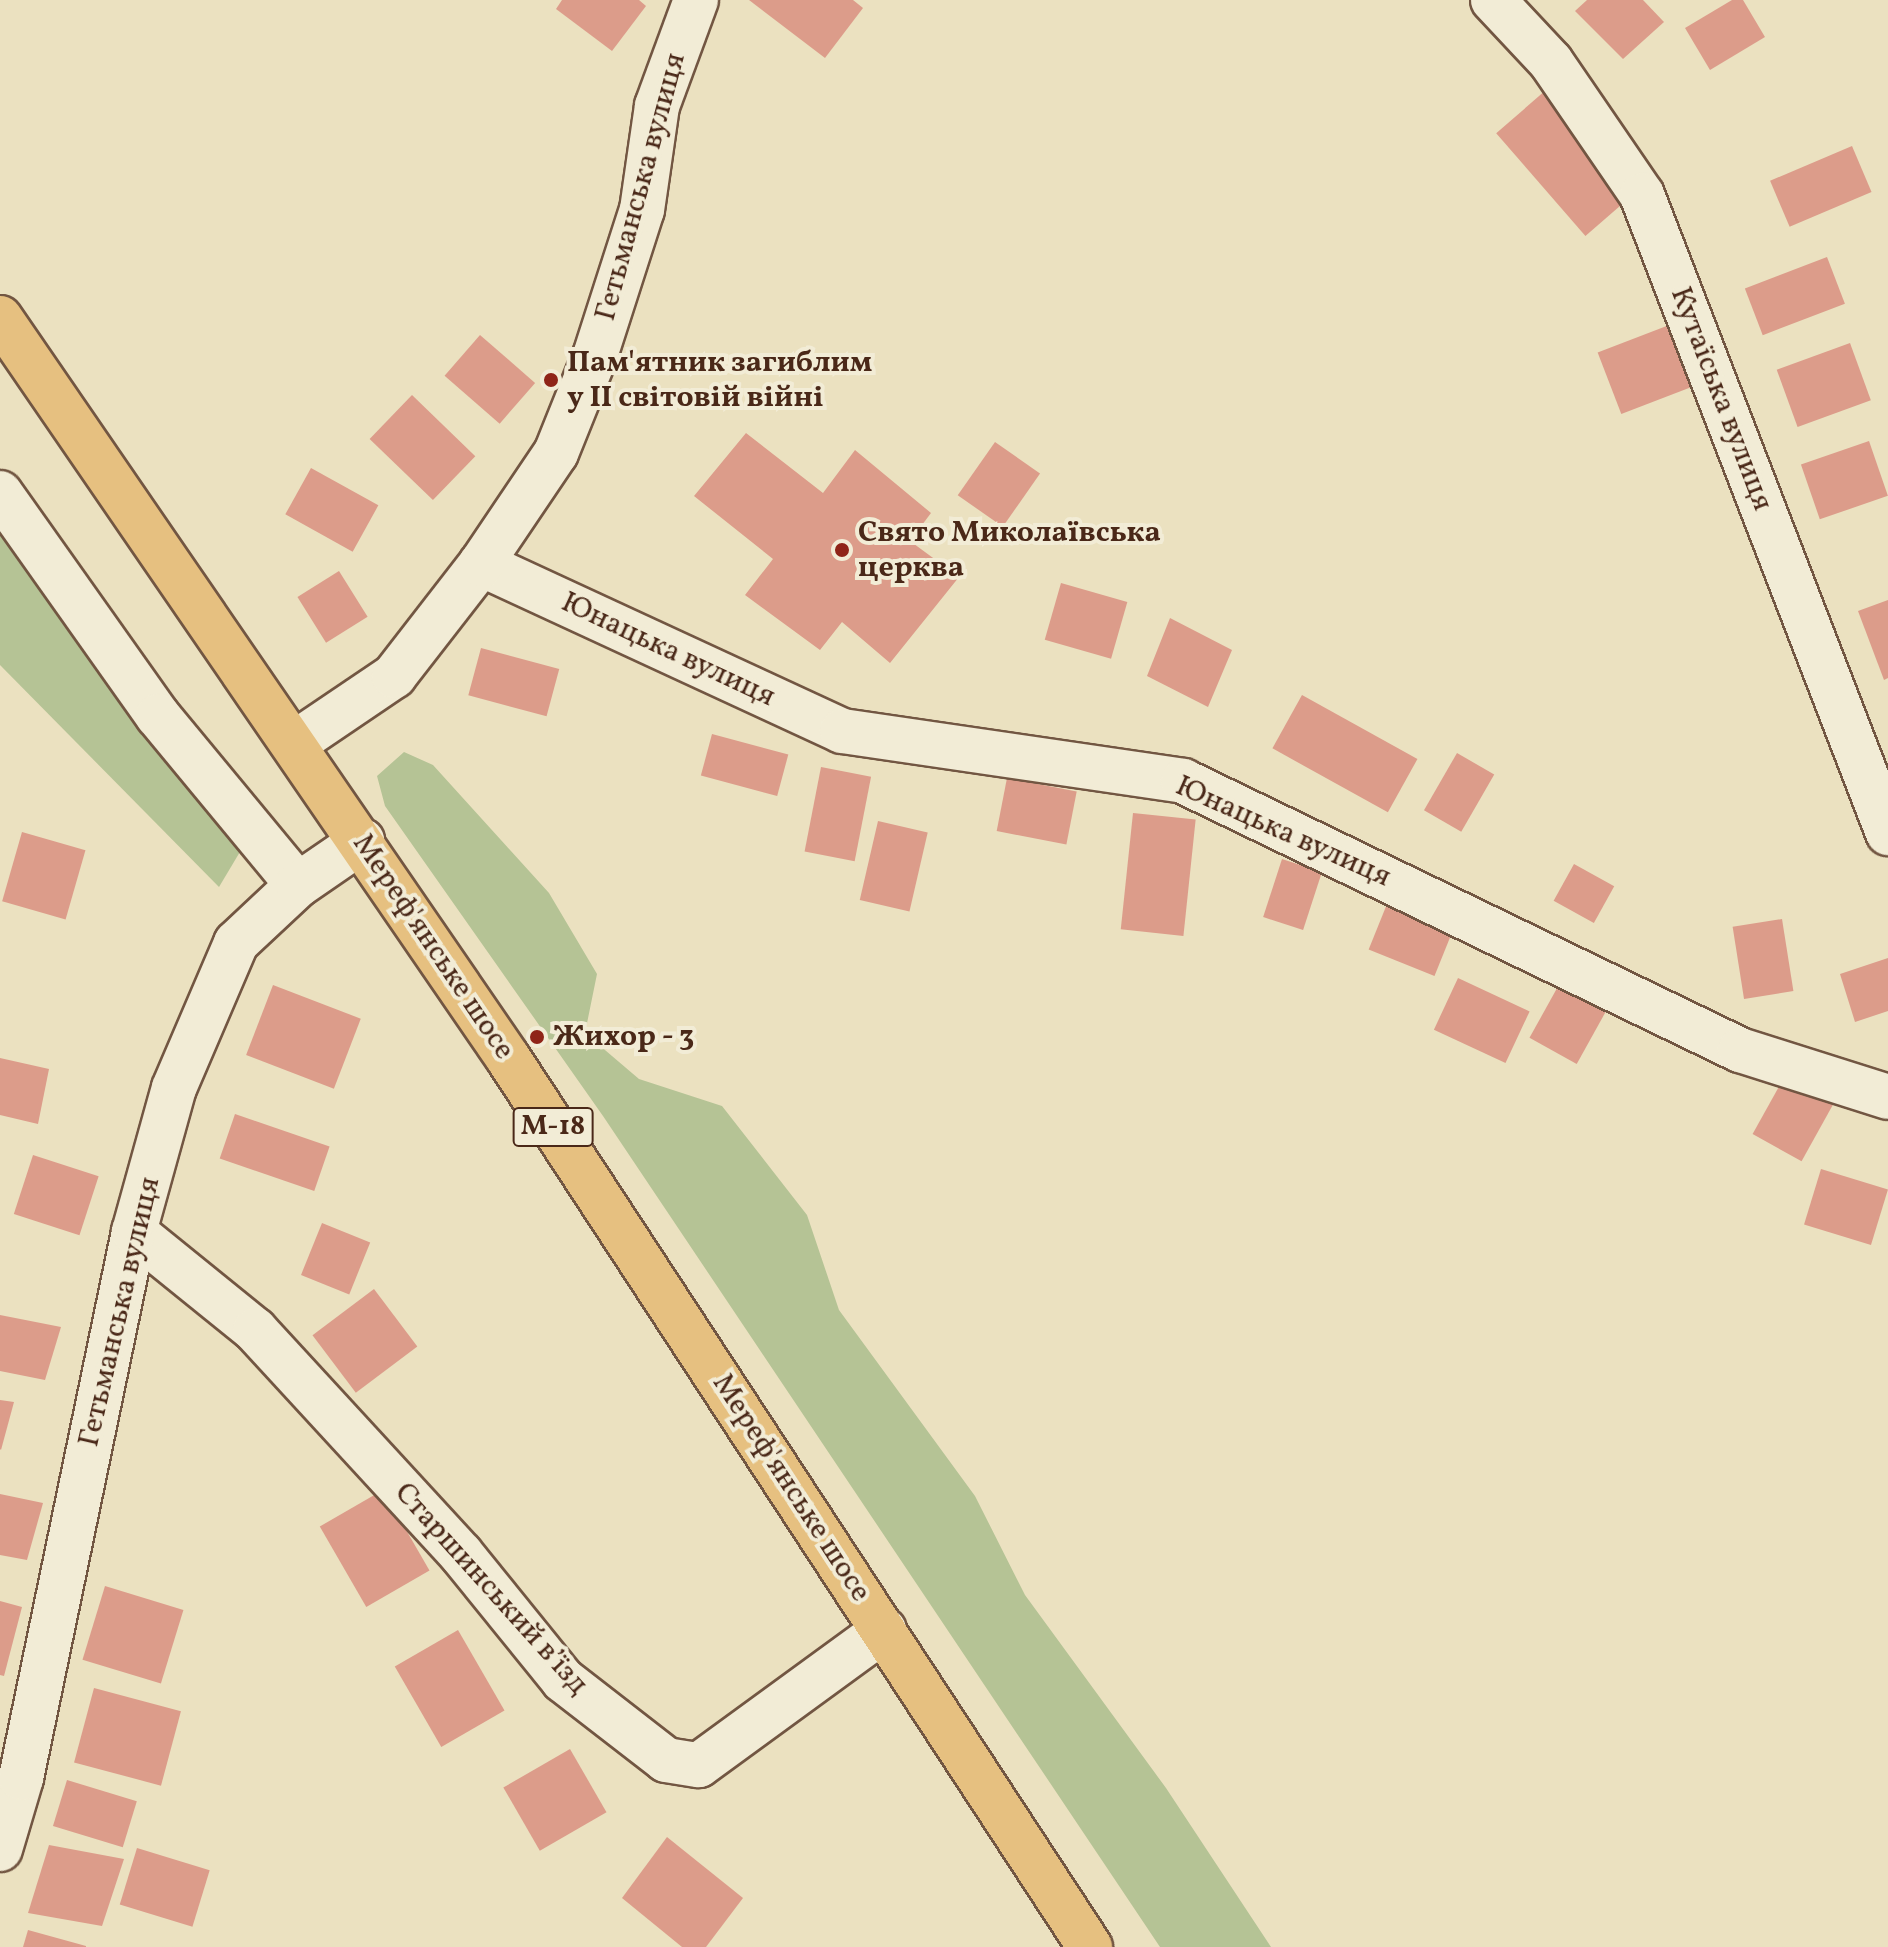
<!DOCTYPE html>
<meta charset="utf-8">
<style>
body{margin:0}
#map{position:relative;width:1888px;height:1947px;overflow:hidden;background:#ebe1c0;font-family:Vollkorn,serif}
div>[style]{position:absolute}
.green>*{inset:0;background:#b5c395}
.building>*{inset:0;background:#dc9c8a;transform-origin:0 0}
.roads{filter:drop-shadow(2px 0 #725642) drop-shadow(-2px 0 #725642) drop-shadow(0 2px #725642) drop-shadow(0 -2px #725642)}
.minor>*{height:44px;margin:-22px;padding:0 22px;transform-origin:22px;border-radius:22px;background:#f2ecd6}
.highway>*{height:44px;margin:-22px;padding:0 22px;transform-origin:22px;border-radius:22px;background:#e6c080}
.dots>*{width:22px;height:22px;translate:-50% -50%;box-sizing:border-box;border:4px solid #f2ecd6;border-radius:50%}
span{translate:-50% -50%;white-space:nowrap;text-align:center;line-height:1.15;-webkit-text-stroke:8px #f2ecd6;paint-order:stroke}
.shield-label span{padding:2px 6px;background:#f2ecd6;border:2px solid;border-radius:6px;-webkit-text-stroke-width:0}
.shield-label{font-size:28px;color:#4a2818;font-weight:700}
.street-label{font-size:30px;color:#4a2818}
.poi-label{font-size:30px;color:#4a2818;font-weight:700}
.left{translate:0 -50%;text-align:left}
</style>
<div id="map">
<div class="green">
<i style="clip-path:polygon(0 500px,262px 815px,219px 887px,0 665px)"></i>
<i style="clip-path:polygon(404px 752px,433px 765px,549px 893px,597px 974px,585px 1033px,639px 1079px,722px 1106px,807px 1215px,839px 1310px,975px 1496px,1025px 1595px,1166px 1788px,1271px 1947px,1160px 1947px,603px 1116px,385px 806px,377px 776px)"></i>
</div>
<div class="building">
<i style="clip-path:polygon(562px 0,639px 0,646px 6px,612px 51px,556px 9px)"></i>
<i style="clip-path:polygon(749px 0,853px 0,863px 8px,825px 58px)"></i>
<i style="clip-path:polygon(1587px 0,1643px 0,1664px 22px,1623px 59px,1575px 11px)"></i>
<i style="clip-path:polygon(1732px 0,1743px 0,1765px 37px,1710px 70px,1685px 28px)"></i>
<i style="left:1546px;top:90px;width:136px;height:66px;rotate:49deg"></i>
<i style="left:1852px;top:146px;width:50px;height:89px;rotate:67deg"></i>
<i style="left:1827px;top:257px;width:50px;height:88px;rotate:69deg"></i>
<i style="left:1677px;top:322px;width:66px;height:85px;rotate:69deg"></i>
<i style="left:480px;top:335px;width:73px;height:54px;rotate:41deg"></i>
<i style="left:1850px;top:343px;width:61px;height:78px;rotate:70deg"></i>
<i style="left:412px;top:395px;width:88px;height:61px;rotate:44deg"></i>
<i style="clip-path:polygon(746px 433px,823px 493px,855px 450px,931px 513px,910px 541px,959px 577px,890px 663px,842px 622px,820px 650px,745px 595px,773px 559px,694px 496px)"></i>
<i style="left:1869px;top:441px;width:58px;height:72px;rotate:71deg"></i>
<i style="left:995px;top:442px;width:55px;height:65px;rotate:35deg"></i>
<i style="left:311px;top:468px;width:77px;height:53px;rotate:29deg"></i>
<i style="left:339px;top:571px;width:54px;height:49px;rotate:58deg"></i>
<i style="left:1061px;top:583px;width:69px;height:59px;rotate:16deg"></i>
<i style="clip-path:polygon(1888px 600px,1888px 678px,1884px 680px,1858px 611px)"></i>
<i style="clip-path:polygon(1170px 618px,1232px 650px,1208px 707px,1147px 676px)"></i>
<i style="left:481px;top:648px;width:81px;height:49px;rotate:15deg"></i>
<i style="left:1302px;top:695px;width:132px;height:61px;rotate:29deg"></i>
<i style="left:712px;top:734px;width:79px;height:43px;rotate:15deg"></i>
<i style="left:1457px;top:753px;width:43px;height:66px;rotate:30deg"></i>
<i style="left:821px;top:767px;width:51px;height:86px;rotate:11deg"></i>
<i style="left:1007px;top:778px;width:71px;height:54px;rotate:11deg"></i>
<i style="left:1133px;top:813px;width:63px;height:117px;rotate:6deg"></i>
<i style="left:878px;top:821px;width:51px;height:81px;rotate:13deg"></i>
<i style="left:22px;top:832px;width:66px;height:72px;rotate:16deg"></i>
<i style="left:1282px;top:859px;width:42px;height:61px;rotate:18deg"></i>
<i style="left:1574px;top:864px;width:46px;height:42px;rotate:29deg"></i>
<i style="left:1387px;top:904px;width:71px;height:49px;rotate:22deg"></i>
<i style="left:1782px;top:919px;width:73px;height:50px;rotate:81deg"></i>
<i style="clip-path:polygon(1888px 958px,1888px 1011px,1855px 1022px,1840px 974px)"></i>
<i style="left:1458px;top:978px;width:79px;height:57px;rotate:25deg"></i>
<i style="left:1561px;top:981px;width:54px;height:65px;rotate:29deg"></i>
<i style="left:273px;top:985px;width:94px;height:75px;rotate:21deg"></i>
<i style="clip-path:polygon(0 1058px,49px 1069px,38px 1124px,0 1115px)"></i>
<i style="left:1787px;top:1072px;width:56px;height:71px;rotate:29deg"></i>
<i style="left:235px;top:1114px;width:100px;height:47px;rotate:19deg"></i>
<i style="left:33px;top:1155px;width:69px;height:62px;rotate:18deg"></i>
<i style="left:1821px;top:1169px;width:70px;height:58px;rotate:17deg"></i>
<i style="left:322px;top:1223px;width:52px;height:56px;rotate:22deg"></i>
<i style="left:374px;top:1289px;width:72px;height:77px;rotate:53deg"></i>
<i style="clip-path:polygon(0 1315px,61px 1327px,45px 1380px,0 1371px)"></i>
<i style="clip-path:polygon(0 1400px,14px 1402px,1px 1450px,0 1449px)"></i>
<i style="left:383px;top:1490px;width:93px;height:73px;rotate:60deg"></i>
<i style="clip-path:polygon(0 1494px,43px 1503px,27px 1560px,0 1555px)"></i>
<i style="left:105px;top:1586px;width:82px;height:77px;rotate:17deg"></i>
<i style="clip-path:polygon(0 1601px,22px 1607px,4px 1676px,0 1675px)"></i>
<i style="left:458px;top:1630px;width:93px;height:73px;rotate:60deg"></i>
<i style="left:94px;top:1688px;width:90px;height:77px;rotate:15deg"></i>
<i style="left:570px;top:1749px;width:73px;height:77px;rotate:60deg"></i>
<i style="left:67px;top:1780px;width:73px;height:48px;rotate:17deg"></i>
<i style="clip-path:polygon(667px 1837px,743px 1898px,706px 1947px,682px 1947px,622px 1898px)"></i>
<i style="clip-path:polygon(49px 1845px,124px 1859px,102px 1926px,28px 1913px)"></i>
<i style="left:137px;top:1848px;width:76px;height:59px;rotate:17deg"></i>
<i style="clip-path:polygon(28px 1930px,86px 1946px,86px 1947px,23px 1947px)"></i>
</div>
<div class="roads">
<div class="minor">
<i style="left:1493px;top:0;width:85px;rotate:46.9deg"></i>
<i style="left:1551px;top:62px;width:161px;rotate:55.6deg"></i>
<i style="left:1642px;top:195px;width:684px;rotate:68.91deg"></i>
<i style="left:0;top:493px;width:273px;rotate:54.7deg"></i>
<i style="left:158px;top:716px;width:219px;rotate:50.4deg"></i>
<i style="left:481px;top:564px;width:398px;rotate:24.8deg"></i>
<i style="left:842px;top:731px;width:345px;rotate:8.3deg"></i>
<i style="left:1183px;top:781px;width:619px;rotate:25.78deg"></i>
<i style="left:1740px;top:1050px;width:155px;rotate:17.6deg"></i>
<i style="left:295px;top:743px;width:120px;rotate:-34.1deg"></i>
<i style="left:394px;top:676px;width:142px;rotate:-52.2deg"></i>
<i style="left:481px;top:564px;width:134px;rotate:-56deg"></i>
<i style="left:556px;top:453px;width:105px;rotate:-68.1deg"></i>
<i style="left:595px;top:356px;width:153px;rotate:-72.2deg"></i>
<i style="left:642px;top:210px;width:105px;rotate:-81.8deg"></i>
<i style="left:657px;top:106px;width:113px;rotate:-69.8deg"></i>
<i style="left:134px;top:1232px;width:156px;rotate:39deg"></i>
<i style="left:255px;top:1330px;width:304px;rotate:47.4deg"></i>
<i style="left:461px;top:1554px;width:162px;rotate:51deg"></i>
<i style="left:563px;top:1680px;width:130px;rotate:37.8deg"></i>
<i style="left:666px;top:1760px;width:33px;rotate:9deg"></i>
<i style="left:699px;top:1765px;width:229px;rotate:-36.1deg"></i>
<i style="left:0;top:1849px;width:74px;rotate:-73.5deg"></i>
<i style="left:21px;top:1778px;width:558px;rotate:-78.31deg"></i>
<i style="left:134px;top:1232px;width:149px;rotate:-74.5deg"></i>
<i style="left:174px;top:1088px;width:158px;rotate:-66.8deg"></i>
<i style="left:236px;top:943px;width:85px;rotate:-43.1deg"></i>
<i style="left:298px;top:885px;width:78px;rotate:-34.5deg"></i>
</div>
<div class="highway">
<i style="left:0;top:318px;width:898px;rotate:55.53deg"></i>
<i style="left:508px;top:1058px;width:1063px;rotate:56.79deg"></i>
</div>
</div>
<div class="dots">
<i style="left:551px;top:380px;background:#8f2418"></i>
<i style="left:842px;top:550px;background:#8f2418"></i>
<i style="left:537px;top:1037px;background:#8f2418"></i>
</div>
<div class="shield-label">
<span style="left:553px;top:1127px">М-18</span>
</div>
<div class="street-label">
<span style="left:641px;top:187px;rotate:-75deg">Гетьманська вулиця</span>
<span style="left:1721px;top:399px;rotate:69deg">Кутаїська вулиця</span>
<span style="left:668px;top:650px;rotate:25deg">Юнацька вулиця</span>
<span style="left:1283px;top:832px;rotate:24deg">Юнацька вулиця</span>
<span style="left:433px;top:947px;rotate:56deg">Мереф'янське шосе</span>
<span style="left:120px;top:1312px;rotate:-77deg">Гетьманська вулиця</span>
<span style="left:791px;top:1488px;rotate:57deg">Мереф'янське шосе</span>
<span style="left:491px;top:1589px;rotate:48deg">Старшинський в’їзд</span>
</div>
<div class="poi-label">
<span class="left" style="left:567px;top:380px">Пам'ятник загиблим<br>у II світовій війні</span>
<span class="left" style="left:858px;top:550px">Свято Миколаївська<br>церква</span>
<span class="left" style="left:553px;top:1037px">Жихор - 3</span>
</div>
</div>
